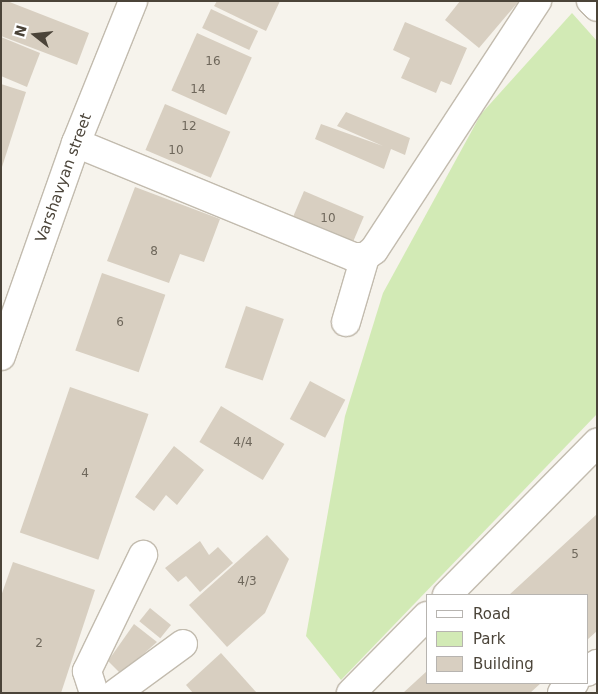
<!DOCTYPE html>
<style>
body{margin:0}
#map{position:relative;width:598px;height:694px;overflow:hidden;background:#f6f3ec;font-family:"DejaVu Sans",sans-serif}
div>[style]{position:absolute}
.green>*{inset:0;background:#d2eab5}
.building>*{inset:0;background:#d8cfc1;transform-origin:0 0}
.roads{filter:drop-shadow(1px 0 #c2bbae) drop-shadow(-1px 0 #c2bbae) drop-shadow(0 1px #c2bbae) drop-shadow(0 -1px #c2bbae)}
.minor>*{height:28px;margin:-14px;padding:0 14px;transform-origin:14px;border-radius:14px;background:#fff}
span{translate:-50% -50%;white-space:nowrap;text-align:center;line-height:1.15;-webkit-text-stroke:4px #fff;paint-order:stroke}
.number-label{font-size:12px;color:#6e675b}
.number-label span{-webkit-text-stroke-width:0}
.street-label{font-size:15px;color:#4b4439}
.frame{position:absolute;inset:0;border:2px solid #4b4439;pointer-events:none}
.legend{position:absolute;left:426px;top:594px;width:162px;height:90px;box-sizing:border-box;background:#fff;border:1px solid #b7b4b0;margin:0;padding:6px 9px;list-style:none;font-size:15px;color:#4b4439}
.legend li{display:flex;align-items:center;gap:10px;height:25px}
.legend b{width:25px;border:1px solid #b7b4b0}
.north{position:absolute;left:10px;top:10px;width:50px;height:50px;-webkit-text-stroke:4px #fff;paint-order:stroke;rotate:286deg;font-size:14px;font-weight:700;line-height:20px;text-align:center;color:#4b4439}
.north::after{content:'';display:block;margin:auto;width:18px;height:22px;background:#4b4439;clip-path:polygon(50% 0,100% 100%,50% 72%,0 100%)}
</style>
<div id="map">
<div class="green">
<i style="clip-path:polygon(572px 13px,597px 41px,597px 414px,341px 680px,306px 636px,345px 416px,383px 293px,481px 114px)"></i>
</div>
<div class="building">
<i style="clip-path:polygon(1px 1px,7px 1px,89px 33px,77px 65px,1px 36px)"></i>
<i style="clip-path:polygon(217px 1px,280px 1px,266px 31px,214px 6px)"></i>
<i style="clip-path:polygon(460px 1px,519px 1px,479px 48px,445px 20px)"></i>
<i style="left:211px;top:9px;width:52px;height:21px;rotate:25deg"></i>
<i style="clip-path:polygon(405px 22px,467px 48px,451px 85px,441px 81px,436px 93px,401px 78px,410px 58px,393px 50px)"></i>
<i style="left:197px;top:33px;width:60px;height:63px;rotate:24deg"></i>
<i style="clip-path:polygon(1px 37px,40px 53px,27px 87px,1px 76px)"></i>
<i style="clip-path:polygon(1px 84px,26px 92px,2px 167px,1px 166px)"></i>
<i style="left:165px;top:104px;width:71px;height:50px;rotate:23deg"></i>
<i style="clip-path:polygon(346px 112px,410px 138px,405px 155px,391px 149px,384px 169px,315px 139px,321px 124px,383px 146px,337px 126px)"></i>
<i style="clip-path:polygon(135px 187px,220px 219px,204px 262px,180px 254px,169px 283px,107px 261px)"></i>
<i style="left:304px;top:191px;width:65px;height:33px;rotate:23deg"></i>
<i style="left:102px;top:273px;width:67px;height:82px;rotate:19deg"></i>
<i style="left:246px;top:306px;width:40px;height:65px;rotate:19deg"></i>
<i style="left:310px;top:381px;width:40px;height:43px;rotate:28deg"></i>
<i style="left:70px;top:387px;width:83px;height:154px;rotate:19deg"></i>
<i style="left:221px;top:406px;width:74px;height:42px;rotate:31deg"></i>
<i style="clip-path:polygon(174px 446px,204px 470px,177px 505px,166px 495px,154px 511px,135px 497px)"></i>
<i style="clip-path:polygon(597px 514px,597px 631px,587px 640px,587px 595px,509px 595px)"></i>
<i style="clip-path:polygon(267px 535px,289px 559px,265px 613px,227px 647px,189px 605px)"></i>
<i style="clip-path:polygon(200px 541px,209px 555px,218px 547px,233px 563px,200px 592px,186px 576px,178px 582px,165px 568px)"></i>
<i style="clip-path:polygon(13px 562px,95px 590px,61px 693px,1px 693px,1px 596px)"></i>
<i style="left:150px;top:608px;width:27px;height:17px;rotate:39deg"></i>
<i style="clip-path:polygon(134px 624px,157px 642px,121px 674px,108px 661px)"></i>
<i style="clip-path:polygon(221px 653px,257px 693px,193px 693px,186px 685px)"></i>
<i style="clip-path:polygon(427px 671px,427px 683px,541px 683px,530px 693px,403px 693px)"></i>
</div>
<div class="roads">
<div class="minor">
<i style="left:591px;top:1px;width:8px;rotate:45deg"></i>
<i style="left:76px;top:143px;width:300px;rotate:22.3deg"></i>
<i style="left:354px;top:257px;width:11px"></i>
<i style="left:365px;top:257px;width:11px;rotate:-38deg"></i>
<i style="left:374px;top:250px;width:298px;rotate:-56.8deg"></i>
<i style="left:346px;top:322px;width:68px;rotate:-73.7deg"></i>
<i style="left:1px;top:356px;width:226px;rotate:-70.6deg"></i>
<i style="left:76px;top:143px;width:153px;rotate:-68.1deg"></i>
<i style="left:447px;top:595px;width:214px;rotate:-45.4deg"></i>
<i style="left:587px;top:672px;width:13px;rotate:-39deg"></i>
<i style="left:94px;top:693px;width:23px;rotate:-108deg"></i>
<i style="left:87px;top:671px;width:129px;rotate:-64.2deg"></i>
<i style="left:116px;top:693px;width:83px;rotate:-36.2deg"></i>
<i style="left:351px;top:693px;width:108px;rotate:-45.4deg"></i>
<i style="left:562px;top:693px;width:16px;rotate:-40deg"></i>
</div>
</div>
<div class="number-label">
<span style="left:213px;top:62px">16</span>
<span style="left:198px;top:90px">14</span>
<span style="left:189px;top:127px">12</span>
<span style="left:176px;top:151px">10</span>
<span style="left:328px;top:219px">10</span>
<span style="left:154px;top:252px">8</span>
<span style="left:120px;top:323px">6</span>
<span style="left:243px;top:443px">4/4</span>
<span style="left:85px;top:474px">4</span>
<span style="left:575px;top:555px">5</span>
<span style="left:247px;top:582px">4/3</span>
<span style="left:39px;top:644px">2</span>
</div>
<div class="street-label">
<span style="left:64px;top:178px;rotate:-70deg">Varshavyan street</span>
</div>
<div class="frame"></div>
<ul class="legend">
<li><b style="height:6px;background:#fff"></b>Road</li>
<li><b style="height:14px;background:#d2eab5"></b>Park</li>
<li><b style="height:14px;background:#d8cfc1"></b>Building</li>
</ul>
<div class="north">N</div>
</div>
